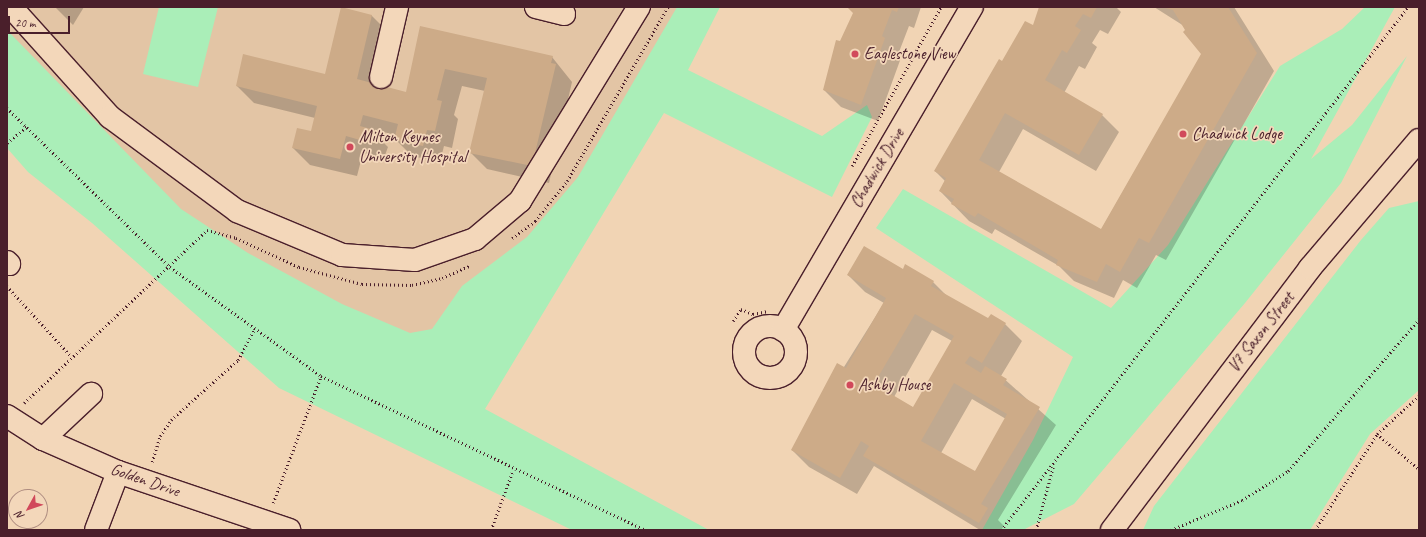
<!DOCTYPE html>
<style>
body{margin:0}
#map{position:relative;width:1426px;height:537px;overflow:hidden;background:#f1d4b4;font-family:Caveat,sans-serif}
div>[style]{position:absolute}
.built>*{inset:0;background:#e3c5a5}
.green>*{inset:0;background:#aaeeb8}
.shadow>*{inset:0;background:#0003}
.building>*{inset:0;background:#cdab88}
.path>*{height:2.5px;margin-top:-1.25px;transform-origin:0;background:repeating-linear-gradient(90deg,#4a1f2b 0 1px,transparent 0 4px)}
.roads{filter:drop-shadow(1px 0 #4a1f2b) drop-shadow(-1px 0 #4a1f2b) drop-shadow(0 1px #4a1f2b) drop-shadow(0 -1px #4a1f2b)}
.minor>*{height:22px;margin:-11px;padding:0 11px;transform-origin:11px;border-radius:11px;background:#f3d7ba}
.minor>.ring{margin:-11px;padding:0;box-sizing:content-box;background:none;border:22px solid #f3d7ba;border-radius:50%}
.dots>*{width:11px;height:11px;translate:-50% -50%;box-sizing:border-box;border:2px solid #f3d7ba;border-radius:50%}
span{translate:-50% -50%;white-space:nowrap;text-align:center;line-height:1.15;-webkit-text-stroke:3.5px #f3d7ba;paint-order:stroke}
.poi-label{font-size:17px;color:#4a1f2b}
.left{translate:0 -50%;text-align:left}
.street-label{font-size:17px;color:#4a1f2b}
.frame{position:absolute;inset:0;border:8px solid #4a1f2b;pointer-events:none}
.north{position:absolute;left:8px;top:489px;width:40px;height:40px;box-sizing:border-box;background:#f3d7ba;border:1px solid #af8d81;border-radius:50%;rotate:230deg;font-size:11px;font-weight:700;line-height:16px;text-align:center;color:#4a1f2b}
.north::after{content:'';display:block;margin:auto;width:14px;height:18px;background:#d1495b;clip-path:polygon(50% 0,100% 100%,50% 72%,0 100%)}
.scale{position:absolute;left:8px;top:16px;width:62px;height:18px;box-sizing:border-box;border:2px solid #4a1f2b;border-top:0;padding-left:5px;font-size:12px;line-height:14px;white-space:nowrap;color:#4a1f2b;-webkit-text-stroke:3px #f3d7ba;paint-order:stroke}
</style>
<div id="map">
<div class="built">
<i style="clip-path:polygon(7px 7px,686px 7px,536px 263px,424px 376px,186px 240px,7px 53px)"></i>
</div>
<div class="green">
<i style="clip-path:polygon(159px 7px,218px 7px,198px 87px,143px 74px)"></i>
<i style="clip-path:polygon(677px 7px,720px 7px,688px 70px,822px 136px,867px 105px,872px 117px,832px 197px,664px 113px,485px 409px,709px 530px,572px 530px,279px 388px,92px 223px,28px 172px,7px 148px,7px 30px,181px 209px,248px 253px,342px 304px,410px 333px,432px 329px,462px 286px,527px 237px,578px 177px)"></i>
<i style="clip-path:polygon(1365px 7px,1395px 7px,1311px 159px,1352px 125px,1407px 56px,1341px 183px,1245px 303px,1074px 504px,1023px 530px,982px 530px,1033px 440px,1073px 357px,876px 228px,903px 189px,1111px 308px,1168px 245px,1280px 66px,1342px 29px)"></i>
<i style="clip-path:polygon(1419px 201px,1419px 390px,1370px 434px,1310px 530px,1143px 530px,1154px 506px,1361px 240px,1389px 208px)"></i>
</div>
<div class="shadow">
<i style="clip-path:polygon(55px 7px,84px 7px,73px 25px)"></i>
<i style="clip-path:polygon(850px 7px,921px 7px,914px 28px,909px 26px,899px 52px,902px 55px,878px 121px,841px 107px,824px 90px,855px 13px)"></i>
<i style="clip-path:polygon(1042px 7px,1116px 7px,1121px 12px,1108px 34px,1100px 30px,1092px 43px,1097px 47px,1085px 69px,1079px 66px,1064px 93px,1102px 115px,1119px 132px,1096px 171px,1023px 129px,999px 172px,1101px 230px,1202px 54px,1184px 26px,1154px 7px,1234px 7px,1274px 71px,1166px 260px,1156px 255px,1137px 288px,1123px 280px,1114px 298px,1074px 281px,1059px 266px,995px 229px,992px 234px,969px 221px,940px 191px,945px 181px,935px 171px,1002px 62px,1033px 27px)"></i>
<i style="clip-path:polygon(371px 15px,388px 32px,376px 85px,407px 94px,421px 27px,552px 57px,572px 82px,549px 183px,487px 169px,470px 152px,485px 91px,462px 86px,454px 115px,458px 119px,452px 148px,444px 146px,440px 162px,412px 156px,395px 139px,396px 135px,379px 131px,378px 137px,388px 147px,384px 158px,363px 153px,357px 176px,310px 165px,293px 148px,312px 133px,315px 118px,254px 103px,237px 86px,325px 75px)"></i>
<i style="clip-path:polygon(evenodd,903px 270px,933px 282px,947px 296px,989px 320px,1005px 324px,1022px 341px,1001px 376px,1056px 425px,998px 520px,1004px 526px,1001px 530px,980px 530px,874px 466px,857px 494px,809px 467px,792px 450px,884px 303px,865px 292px,848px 275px,903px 270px,932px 330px,952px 341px,914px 408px,894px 397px,932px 330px,903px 270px,972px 399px,1006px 419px,975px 472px,941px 453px,972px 399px)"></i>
</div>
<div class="building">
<i style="clip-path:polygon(341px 7px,372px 15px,357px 79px,406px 92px,420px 26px,553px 56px,551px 63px,556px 64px,532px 166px,469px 153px,487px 78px,445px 69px,437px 100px,442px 101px,435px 131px,427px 130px,423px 146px,394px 140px,398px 124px,363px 115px,360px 126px,371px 129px,367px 142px,346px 136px,340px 159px,292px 148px,297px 128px,311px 131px,317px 106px,236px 86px,243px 54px,325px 74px)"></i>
<i style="clip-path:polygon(847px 7px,899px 7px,897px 12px,892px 10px,882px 36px,885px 38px,861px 105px,823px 90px,836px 40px,840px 41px,853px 13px)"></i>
<i style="clip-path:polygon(1039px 7px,1097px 7px,1091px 18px,1083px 14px,1075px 26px,1081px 30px,1067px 53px,1062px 50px,1045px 80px,1103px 114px,1079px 155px,1005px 113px,979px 160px,1101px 229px,1201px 54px,1183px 32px,1185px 30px,1173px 10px,1162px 7px,1228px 7px,1257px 53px,1149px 243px,1139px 238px,1120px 272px,1106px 264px,1097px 282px,1056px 265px,1058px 260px,978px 213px,975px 217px,951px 204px,954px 199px,939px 191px,946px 178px,934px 171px,999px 59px,1002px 61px,1025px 21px,1033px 25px)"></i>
<i style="clip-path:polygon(evenodd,864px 246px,903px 269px,905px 264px,934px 281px,931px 286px,988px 318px,991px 314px,1006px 323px,982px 363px,970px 356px,965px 363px,981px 373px,985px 366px,1007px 379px,1003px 385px,1040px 407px,981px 504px,988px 508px,979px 523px,863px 456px,869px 446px,861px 441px,840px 478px,791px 450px,837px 363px,846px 368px,886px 298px,847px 275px,864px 246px,915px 314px,954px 336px,913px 407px,874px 384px,915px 314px,864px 246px,954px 383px,1007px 414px,975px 471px,921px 441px,954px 383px)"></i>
</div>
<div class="path">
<i style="left:7px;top:108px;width:228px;rotate:44.3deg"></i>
<i style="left:170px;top:267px;width:186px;rotate:35.8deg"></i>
<i style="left:321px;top:376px;width:359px;rotate:25.4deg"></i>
<i style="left:7px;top:143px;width:26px;rotate:-40deg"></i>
<i style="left:852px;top:166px;width:182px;rotate:-60.8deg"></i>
<i style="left:512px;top:238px;width:29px;rotate:-36deg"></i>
<i style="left:535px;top:221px;width:51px;rotate:-51.3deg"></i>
<i style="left:567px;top:181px;width:201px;rotate:-59.9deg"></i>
<i style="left:7px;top:286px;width:95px;rotate:47.6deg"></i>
<i style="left:733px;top:321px;width:14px;rotate:-56deg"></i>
<i style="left:741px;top:309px;width:13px;rotate:23deg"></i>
<i style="left:753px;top:314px;width:16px;rotate:-11deg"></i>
<i style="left:24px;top:403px;width:252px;rotate:-43.4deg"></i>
<i style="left:207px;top:230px;width:30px;rotate:15deg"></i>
<i style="left:236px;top:238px;width:69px;rotate:24.7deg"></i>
<i style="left:299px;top:267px;width:65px;rotate:15.1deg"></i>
<i style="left:362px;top:284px;width:50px;rotate:1.1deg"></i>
<i style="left:412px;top:285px;width:31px;rotate:-13deg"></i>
<i style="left:442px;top:278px;width:30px;rotate:-24deg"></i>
<i style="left:1377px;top:434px;width:55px;rotate:39.8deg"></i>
<i style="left:152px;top:462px;width:27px;rotate:-73deg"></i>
<i style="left:160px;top:436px;width:19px;rotate:-55deg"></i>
<i style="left:171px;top:420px;width:90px;rotate:-41.8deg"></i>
<i style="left:238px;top:360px;width:36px;rotate:-62deg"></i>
<i style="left:273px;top:503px;width:136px;rotate:-69.3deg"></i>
<i style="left:491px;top:530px;width:64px;rotate:-69.9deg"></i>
<i style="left:1001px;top:530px;width:663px;rotate:-52.11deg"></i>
<i style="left:1036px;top:530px;width:65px;rotate:-74.9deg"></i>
<i style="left:1171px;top:530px;width:77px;rotate:-22.9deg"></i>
<i style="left:1242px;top:500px;width:54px;rotate:-32.2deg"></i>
<i style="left:1288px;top:471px;width:201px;rotate:-49.2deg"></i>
<i style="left:1315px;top:530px;width:114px;rotate:-57.1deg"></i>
<i style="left:1377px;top:434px;width:57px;rotate:-42.1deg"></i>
</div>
<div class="roads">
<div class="minor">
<i style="left:11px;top:7px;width:148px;rotate:48deg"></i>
<i style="left:110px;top:117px;width:158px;rotate:36.5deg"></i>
<i style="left:237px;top:211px;width:114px;rotate:22.7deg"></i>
<i style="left:342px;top:255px;width:73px;rotate:3.9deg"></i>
<i style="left:415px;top:260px;width:64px;rotate:-19.3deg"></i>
<i style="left:475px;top:239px;width:59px;rotate:-40.2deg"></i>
<i style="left:520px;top:201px;width:228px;rotate:-58.5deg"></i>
<i style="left:536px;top:7px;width:29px;rotate:14deg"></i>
<i style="left:381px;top:77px;width:72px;rotate:-77.1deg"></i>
<i style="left:7px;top:262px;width:3px;rotate:45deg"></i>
<i class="ring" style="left:744px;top:326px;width:30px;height:30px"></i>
<i style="left:783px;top:330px;width:374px;rotate:-59.7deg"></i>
<i style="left:7px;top:416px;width:43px;rotate:32.6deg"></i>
<i style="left:43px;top:439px;width:82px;rotate:23.7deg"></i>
<i style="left:118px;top:472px;width:181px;rotate:18.7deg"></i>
<i style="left:43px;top:439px;width:66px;rotate:-43.2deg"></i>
<i style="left:96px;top:530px;width:62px;rotate:-69.2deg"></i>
<i style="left:1112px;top:530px;width:328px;rotate:-52.9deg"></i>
<i style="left:1310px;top:268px;width:168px;rotate:-49.6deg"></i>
</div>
</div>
<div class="dots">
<i style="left:855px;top:54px;background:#d1495b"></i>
<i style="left:1183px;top:134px;background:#d1495b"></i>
<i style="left:350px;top:147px;background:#d1495b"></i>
<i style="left:850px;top:385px;background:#d1495b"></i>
</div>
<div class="poi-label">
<span class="left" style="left:864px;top:54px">Eaglestone View</span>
<span class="left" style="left:1192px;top:134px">Chadwick Lodge</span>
<span class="left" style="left:359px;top:147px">Milton Keynes<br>University Hospital</span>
<span class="left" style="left:858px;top:385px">Ashby House</span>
</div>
<div class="street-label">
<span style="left:877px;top:168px;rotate:-59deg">Chadwick Drive</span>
<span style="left:1261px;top:332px;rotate:-52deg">V7 Saxon Street</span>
<span style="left:145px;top:480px;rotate:19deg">Golden Drive</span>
</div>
<div class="frame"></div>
<div class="north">N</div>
<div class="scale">20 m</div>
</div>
